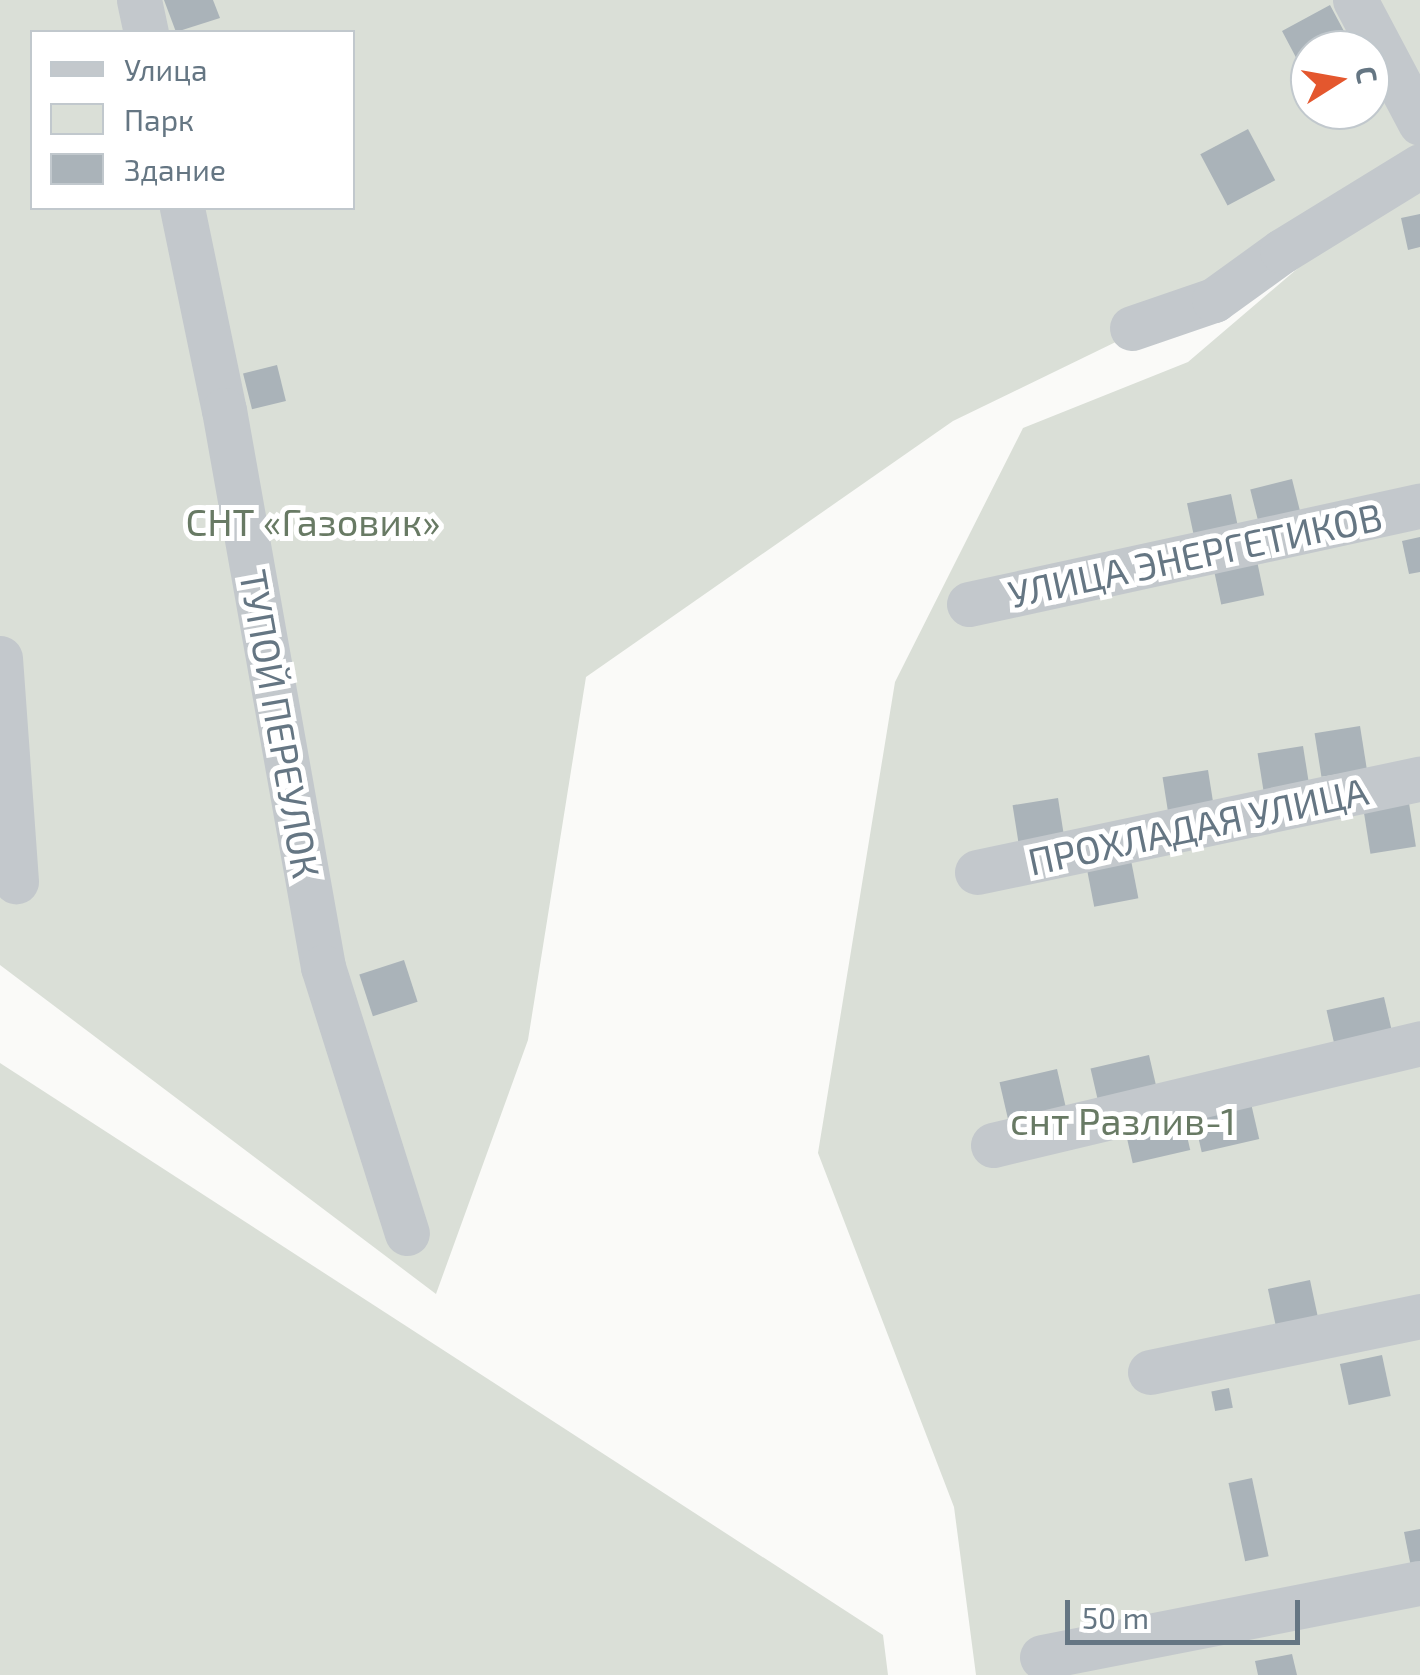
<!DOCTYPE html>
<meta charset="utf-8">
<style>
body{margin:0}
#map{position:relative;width:1420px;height:1675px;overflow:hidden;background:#fafaf8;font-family:"Exo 2",sans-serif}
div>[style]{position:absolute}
.green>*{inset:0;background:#dadfd7}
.building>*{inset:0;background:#aab3b9;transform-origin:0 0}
.minor>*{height:45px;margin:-22.5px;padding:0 22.5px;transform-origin:22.5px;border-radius:22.5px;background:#c3c8cc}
span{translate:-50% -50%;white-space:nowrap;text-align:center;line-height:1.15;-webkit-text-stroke:10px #fff;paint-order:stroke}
.park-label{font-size:38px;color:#687a64}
.street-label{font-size:38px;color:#657683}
.legend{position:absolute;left:30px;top:30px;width:325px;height:180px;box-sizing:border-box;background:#fff;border:2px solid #c1c8cd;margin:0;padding:12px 18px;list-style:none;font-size:30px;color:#657683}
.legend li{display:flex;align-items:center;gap:20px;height:50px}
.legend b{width:50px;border:2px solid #c1c8cd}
.north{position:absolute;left:1290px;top:30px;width:100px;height:100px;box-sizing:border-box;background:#fff;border:2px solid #c1c8cd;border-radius:50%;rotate:79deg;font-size:28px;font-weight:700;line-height:40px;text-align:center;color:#657683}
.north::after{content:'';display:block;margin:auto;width:35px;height:45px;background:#e4572e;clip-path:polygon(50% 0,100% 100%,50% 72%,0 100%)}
.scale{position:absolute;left:1065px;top:1600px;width:235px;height:45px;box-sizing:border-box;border:5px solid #657683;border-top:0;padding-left:12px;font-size:30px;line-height:35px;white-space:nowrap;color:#657683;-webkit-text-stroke:8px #fff;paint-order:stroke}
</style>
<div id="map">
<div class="green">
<i style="clip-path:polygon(evenodd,0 0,1420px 0,1420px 1675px,976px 1675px,954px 1507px,818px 1153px,895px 682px,1023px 428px,1188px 362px,1338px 234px,953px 421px,586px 677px,528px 1040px,436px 1294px,0 965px,0 0,32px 32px,352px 32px,352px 208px,32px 208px,32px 32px,0 0,1310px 50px,1370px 50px,1370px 110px,1310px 110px,1310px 50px)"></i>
<i style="clip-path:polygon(0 1063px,883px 1635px,888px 1675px,0 1675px)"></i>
</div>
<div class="building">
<i style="clip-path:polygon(164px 0,213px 0,220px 18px,176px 32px)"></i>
<i style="clip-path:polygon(1330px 5px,1354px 50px,1310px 50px,1310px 84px,1282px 31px)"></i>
<i style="left:1248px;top:129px;width:58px;height:54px;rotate:62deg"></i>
<i style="clip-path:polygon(1420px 214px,1420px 247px,1408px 250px,1401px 218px)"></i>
<i style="left:277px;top:365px;width:37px;height:35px;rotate:76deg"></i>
<i style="left:1292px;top:479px;width:34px;height:43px;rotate:76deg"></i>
<i style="left:1231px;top:494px;width:35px;height:45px;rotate:78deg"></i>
<i style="clip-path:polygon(1420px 537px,1420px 572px,1409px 574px,1402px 541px)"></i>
<i style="left:1257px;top:561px;width:35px;height:44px;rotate:78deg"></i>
<i style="left:1360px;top:726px;width:44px;height:46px;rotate:81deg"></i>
<i style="left:1303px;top:746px;width:44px;height:46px;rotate:81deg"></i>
<i style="left:1208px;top:770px;width:44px;height:46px;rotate:81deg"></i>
<i style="left:1058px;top:798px;width:45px;height:46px;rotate:81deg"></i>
<i style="left:1409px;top:803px;width:44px;height:46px;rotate:81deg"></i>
<i style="left:1130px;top:855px;width:44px;height:45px;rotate:79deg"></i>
<i style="left:404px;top:960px;width:44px;height:47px;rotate:72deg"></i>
<i style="left:1384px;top:997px;width:40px;height:59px;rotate:77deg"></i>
<i style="left:1149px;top:1055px;width:41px;height:60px;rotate:77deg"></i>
<i style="left:1057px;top:1069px;width:41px;height:59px;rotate:77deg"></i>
<i style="left:1250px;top:1099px;width:41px;height:59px;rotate:77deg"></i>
<i style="left:1181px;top:1110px;width:41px;height:59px;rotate:77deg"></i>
<i style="left:1310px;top:1280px;width:42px;height:43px;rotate:78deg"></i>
<i style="left:1382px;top:1355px;width:42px;height:43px;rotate:78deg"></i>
<i style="left:1229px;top:1388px;width:20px;height:18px;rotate:79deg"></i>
<i style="left:1252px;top:1478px;width:80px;height:24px;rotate:78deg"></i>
<i style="clip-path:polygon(1420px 1529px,1420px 1570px,1412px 1572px,1404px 1532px)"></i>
<i style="clip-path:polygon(1292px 1654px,1297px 1675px,1258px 1675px,1255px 1661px)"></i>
</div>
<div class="minor">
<i style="left:139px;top:0;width:33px;rotate:78deg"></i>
<i style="left:1355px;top:0;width:139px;rotate:62.1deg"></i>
<i style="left:182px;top:208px;width:206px;rotate:78.3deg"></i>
<i style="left:224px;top:410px;width:566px;rotate:79.92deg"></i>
<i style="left:323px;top:967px;width:279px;rotate:72.5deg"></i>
<i style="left:1132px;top:328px;width:87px;rotate:-18.9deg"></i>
<i style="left:1214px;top:300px;width:84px;rotate:-35.8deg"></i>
<i style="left:1282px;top:251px;width:162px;rotate:-31.6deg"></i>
<i style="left:969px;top:604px;width:462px;rotate:-12.3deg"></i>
<i style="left:0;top:658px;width:224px;rotate:85.9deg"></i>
<i style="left:977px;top:872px;width:453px;rotate:-11.9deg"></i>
<i style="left:993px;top:1145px;width:439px;rotate:-13.4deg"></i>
<i style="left:1150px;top:1372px;width:276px;rotate:-11.7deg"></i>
<i style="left:1042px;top:1657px;width:385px;rotate:-11.1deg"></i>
</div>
<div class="park-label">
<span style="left:313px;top:522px">СНТ «Газовик»</span>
<span style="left:1123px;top:1121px">снт Разлив-1</span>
</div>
<div class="street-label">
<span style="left:1195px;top:555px;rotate:-12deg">УЛИЦА ЭНЕРГЕТИКОВ</span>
<span style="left:280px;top:724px;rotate:80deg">ТУПОЙ ПЕРЕУЛОК</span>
<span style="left:1198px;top:826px;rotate:-12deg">ПРОХЛАДАЯ УЛИЦА</span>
</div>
<ul class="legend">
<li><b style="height:12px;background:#c3c8cc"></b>Улица</li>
<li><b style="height:28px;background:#dadfd7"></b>Парк</li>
<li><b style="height:28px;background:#aab3b9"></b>Здание</li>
</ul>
<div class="north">С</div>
<div class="scale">50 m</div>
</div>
